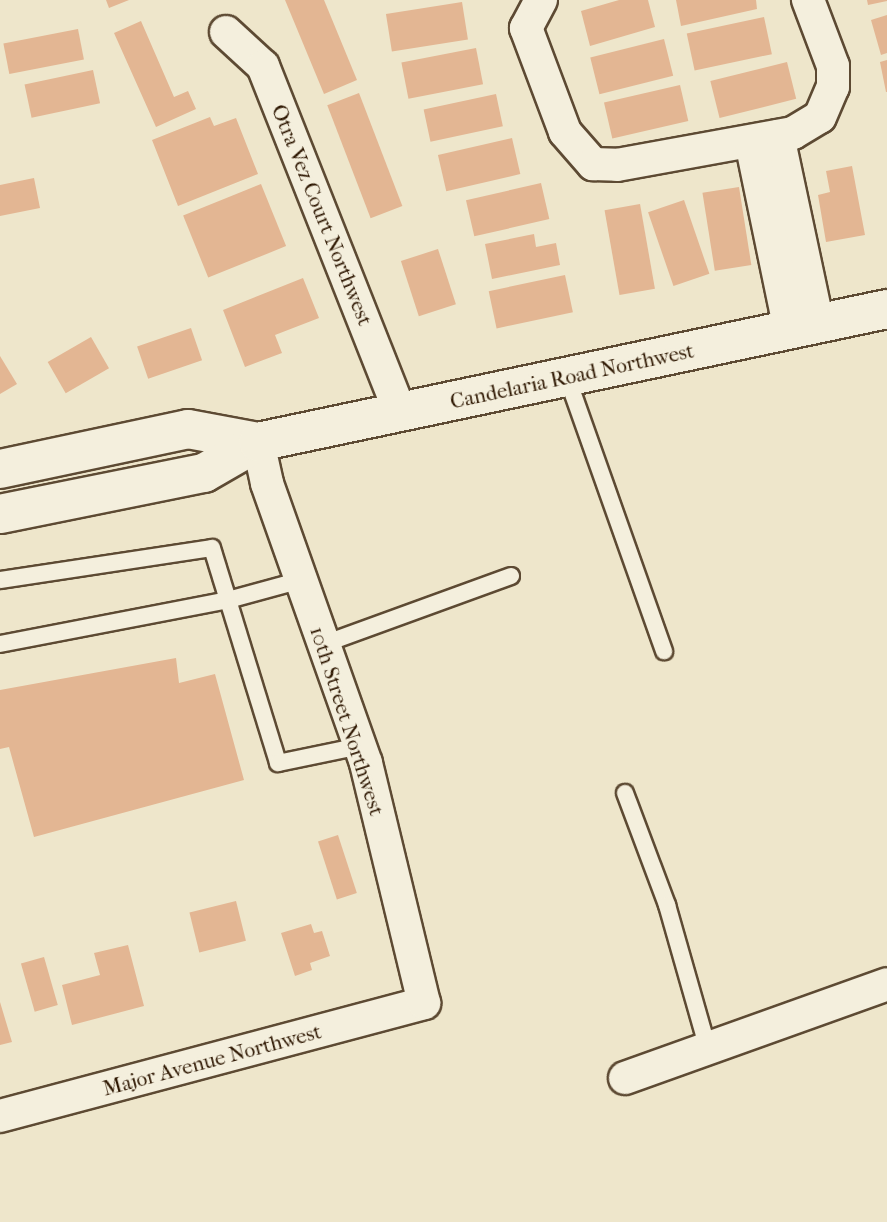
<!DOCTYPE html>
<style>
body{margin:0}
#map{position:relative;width:887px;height:1222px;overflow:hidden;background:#eee6cb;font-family:"IM FELL French Canon",serif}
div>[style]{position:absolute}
.building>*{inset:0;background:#e3b693;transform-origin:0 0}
.roads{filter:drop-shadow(2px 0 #5d4a33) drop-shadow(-2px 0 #5d4a33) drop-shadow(0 2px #5d4a33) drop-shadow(0 -2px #5d4a33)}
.lane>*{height:16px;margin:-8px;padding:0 8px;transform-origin:8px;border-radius:8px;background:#f4efdd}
.street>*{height:32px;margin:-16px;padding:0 16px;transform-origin:16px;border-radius:16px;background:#f4efdd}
.secondary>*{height:38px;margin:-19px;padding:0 19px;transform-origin:19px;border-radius:19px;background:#f4efdd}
span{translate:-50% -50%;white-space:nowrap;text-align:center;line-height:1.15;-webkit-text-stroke:5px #f4efdd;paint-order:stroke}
.street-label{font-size:21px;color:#2d1600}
</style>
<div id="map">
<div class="building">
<i style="clip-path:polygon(106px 0,129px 0,109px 8px)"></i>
<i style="clip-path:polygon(285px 0,324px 0,357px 80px,324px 94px)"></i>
<i style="clip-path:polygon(619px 0,648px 0,655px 27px,590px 46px,581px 11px)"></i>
<i style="clip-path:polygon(676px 0,756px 0,757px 9px,681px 26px)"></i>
<i style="clip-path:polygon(867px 0,887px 0,887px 1px,868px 5px)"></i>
<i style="left:462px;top:2px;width:38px;height:77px;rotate:81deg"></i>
<i style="clip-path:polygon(887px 15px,887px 53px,881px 55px,871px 20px)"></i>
<i style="left:764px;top:17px;width:38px;height:79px;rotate:78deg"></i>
<i style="clip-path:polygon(141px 21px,174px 97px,188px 91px,196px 109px,156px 127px,114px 33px)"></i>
<i style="left:78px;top:29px;width:31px;height:76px;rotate:79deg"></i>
<i style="left:664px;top:39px;width:38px;height:76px;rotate:76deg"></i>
<i style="left:476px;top:48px;width:37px;height:76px;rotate:79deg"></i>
<i style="clip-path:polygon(887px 60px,887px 92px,886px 92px,880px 62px)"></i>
<i style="left:787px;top:62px;width:38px;height:79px;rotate:76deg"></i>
<i style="left:93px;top:70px;width:34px;height:70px;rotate:78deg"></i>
<i style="left:680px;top:85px;width:37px;height:78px;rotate:77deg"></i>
<i style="left:359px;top:93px;width:121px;height:34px;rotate:69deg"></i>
<i style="left:496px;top:94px;width:33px;height:74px;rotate:78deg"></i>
<i style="clip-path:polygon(210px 117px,214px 126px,236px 118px,258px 174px,178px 206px,152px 140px)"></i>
<i style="left:512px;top:138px;width:37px;height:76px;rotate:77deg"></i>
<i style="clip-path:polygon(852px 166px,865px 235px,826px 242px,818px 195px,830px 192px,826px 171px)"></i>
<i style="clip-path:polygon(34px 178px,40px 208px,0 216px,0 185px)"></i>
<i style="left:541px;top:183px;width:37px;height:77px;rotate:77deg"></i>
<i style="left:261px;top:184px;width:67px;height:84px;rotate:68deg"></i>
<i style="left:739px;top:187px;width:79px;height:37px;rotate:81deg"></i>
<i style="left:684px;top:200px;width:78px;height:38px;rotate:71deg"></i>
<i style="left:640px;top:204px;width:86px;height:36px;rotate:80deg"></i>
<i style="clip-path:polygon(534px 234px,536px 247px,556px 243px,560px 265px,492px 279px,485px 244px)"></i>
<i style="left:438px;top:249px;width:58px;height:39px;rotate:72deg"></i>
<i style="left:565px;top:275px;width:38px;height:78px;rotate:78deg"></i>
<i style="clip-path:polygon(303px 278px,319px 318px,275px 335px,282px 353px,245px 367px,223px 310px)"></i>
<i style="left:191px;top:328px;width:34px;height:57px;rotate:71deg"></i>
<i style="left:91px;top:337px;width:36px;height:50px;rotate:60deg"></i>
<i style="clip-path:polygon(0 356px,17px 384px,0 394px)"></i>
<i style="clip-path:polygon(176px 658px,179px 683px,215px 674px,244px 780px,34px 837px,9px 747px,0 749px,0 690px)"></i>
<i style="left:338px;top:835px;width:61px;height:21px;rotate:72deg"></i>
<i style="left:236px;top:901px;width:41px;height:48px;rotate:76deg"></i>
<i style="clip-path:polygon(311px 924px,314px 933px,322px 931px,330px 956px,310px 963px,312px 970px,295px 976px,281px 933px)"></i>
<i style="clip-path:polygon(128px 945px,144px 1006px,72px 1025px,62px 985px,100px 975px,94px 953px)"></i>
<i style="left:44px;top:957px;width:50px;height:24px;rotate:74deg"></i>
<i style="clip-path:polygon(0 1002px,12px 1042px,0 1045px)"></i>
</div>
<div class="roads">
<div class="lane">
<i style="left:567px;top:377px;width:291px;rotate:70.5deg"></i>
<i style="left:0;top:580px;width:214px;rotate:-8.6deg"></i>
<i style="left:212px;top:548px;width:225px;rotate:72.9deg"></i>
<i style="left:278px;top:763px;width:84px;rotate:-11.7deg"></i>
<i style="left:0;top:644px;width:232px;rotate:-10.9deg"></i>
<i style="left:228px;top:600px;width:76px;rotate:-15.3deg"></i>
<i style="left:324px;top:644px;width:199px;rotate:-20deg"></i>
<i style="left:625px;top:793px;width:120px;rotate:69.4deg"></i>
<i style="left:667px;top:905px;width:150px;rotate:74.1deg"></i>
</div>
<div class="street">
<i style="left:541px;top:0;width:32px;rotate:118deg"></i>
<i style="left:526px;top:28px;width:111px;rotate:69.4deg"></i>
<i style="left:565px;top:132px;width:43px;rotate:48.8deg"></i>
<i style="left:593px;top:164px;width:24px;rotate:2deg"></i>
<i style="left:617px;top:165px;width:179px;rotate:-10.3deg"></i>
<i style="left:793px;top:133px;width:31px;rotate:-31deg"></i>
<i style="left:820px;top:117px;width:33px;rotate:-67deg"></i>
<i style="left:833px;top:87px;width:21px;rotate:-90deg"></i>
<i style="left:833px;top:66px;width:71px;rotate:-110.7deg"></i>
<i style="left:226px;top:32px;width:50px;rotate:42.6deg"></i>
<i style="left:263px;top:66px;width:372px;rotate:68.4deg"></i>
<i style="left:778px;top:136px;width:192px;rotate:78deg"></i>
<i style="left:751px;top:142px;width:192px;rotate:78.3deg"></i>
<i style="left:625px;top:1078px;width:278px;rotate:-19.7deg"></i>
<i style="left:0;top:1116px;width:439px;rotate:-14.9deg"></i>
<i style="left:424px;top:1003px;width:247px;rotate:-103.6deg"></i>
<i style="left:366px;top:763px;width:297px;rotate:-109.5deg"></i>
<i style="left:267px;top:483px;width:42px;rotate:-102.4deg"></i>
</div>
<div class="secondary">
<i style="left:0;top:469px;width:192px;rotate:-12deg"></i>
<i style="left:188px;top:429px;width:71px;rotate:10.5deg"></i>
<i style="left:0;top:514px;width:208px;rotate:-11.4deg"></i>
<i style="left:204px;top:473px;width:62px;rotate:-29.9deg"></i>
<i style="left:258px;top:442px;width:643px;rotate:-11.94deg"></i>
</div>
</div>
<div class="street-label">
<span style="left:322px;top:215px;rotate:68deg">Otra Vez Court Northwest</span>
<span style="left:572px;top:376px;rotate:-12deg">Candelaria Road Northwest</span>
<span style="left:347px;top:721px;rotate:72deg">10th Street Northwest</span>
<span style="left:212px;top:1060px;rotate:-15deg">Major Avenue Northwest</span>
</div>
</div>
